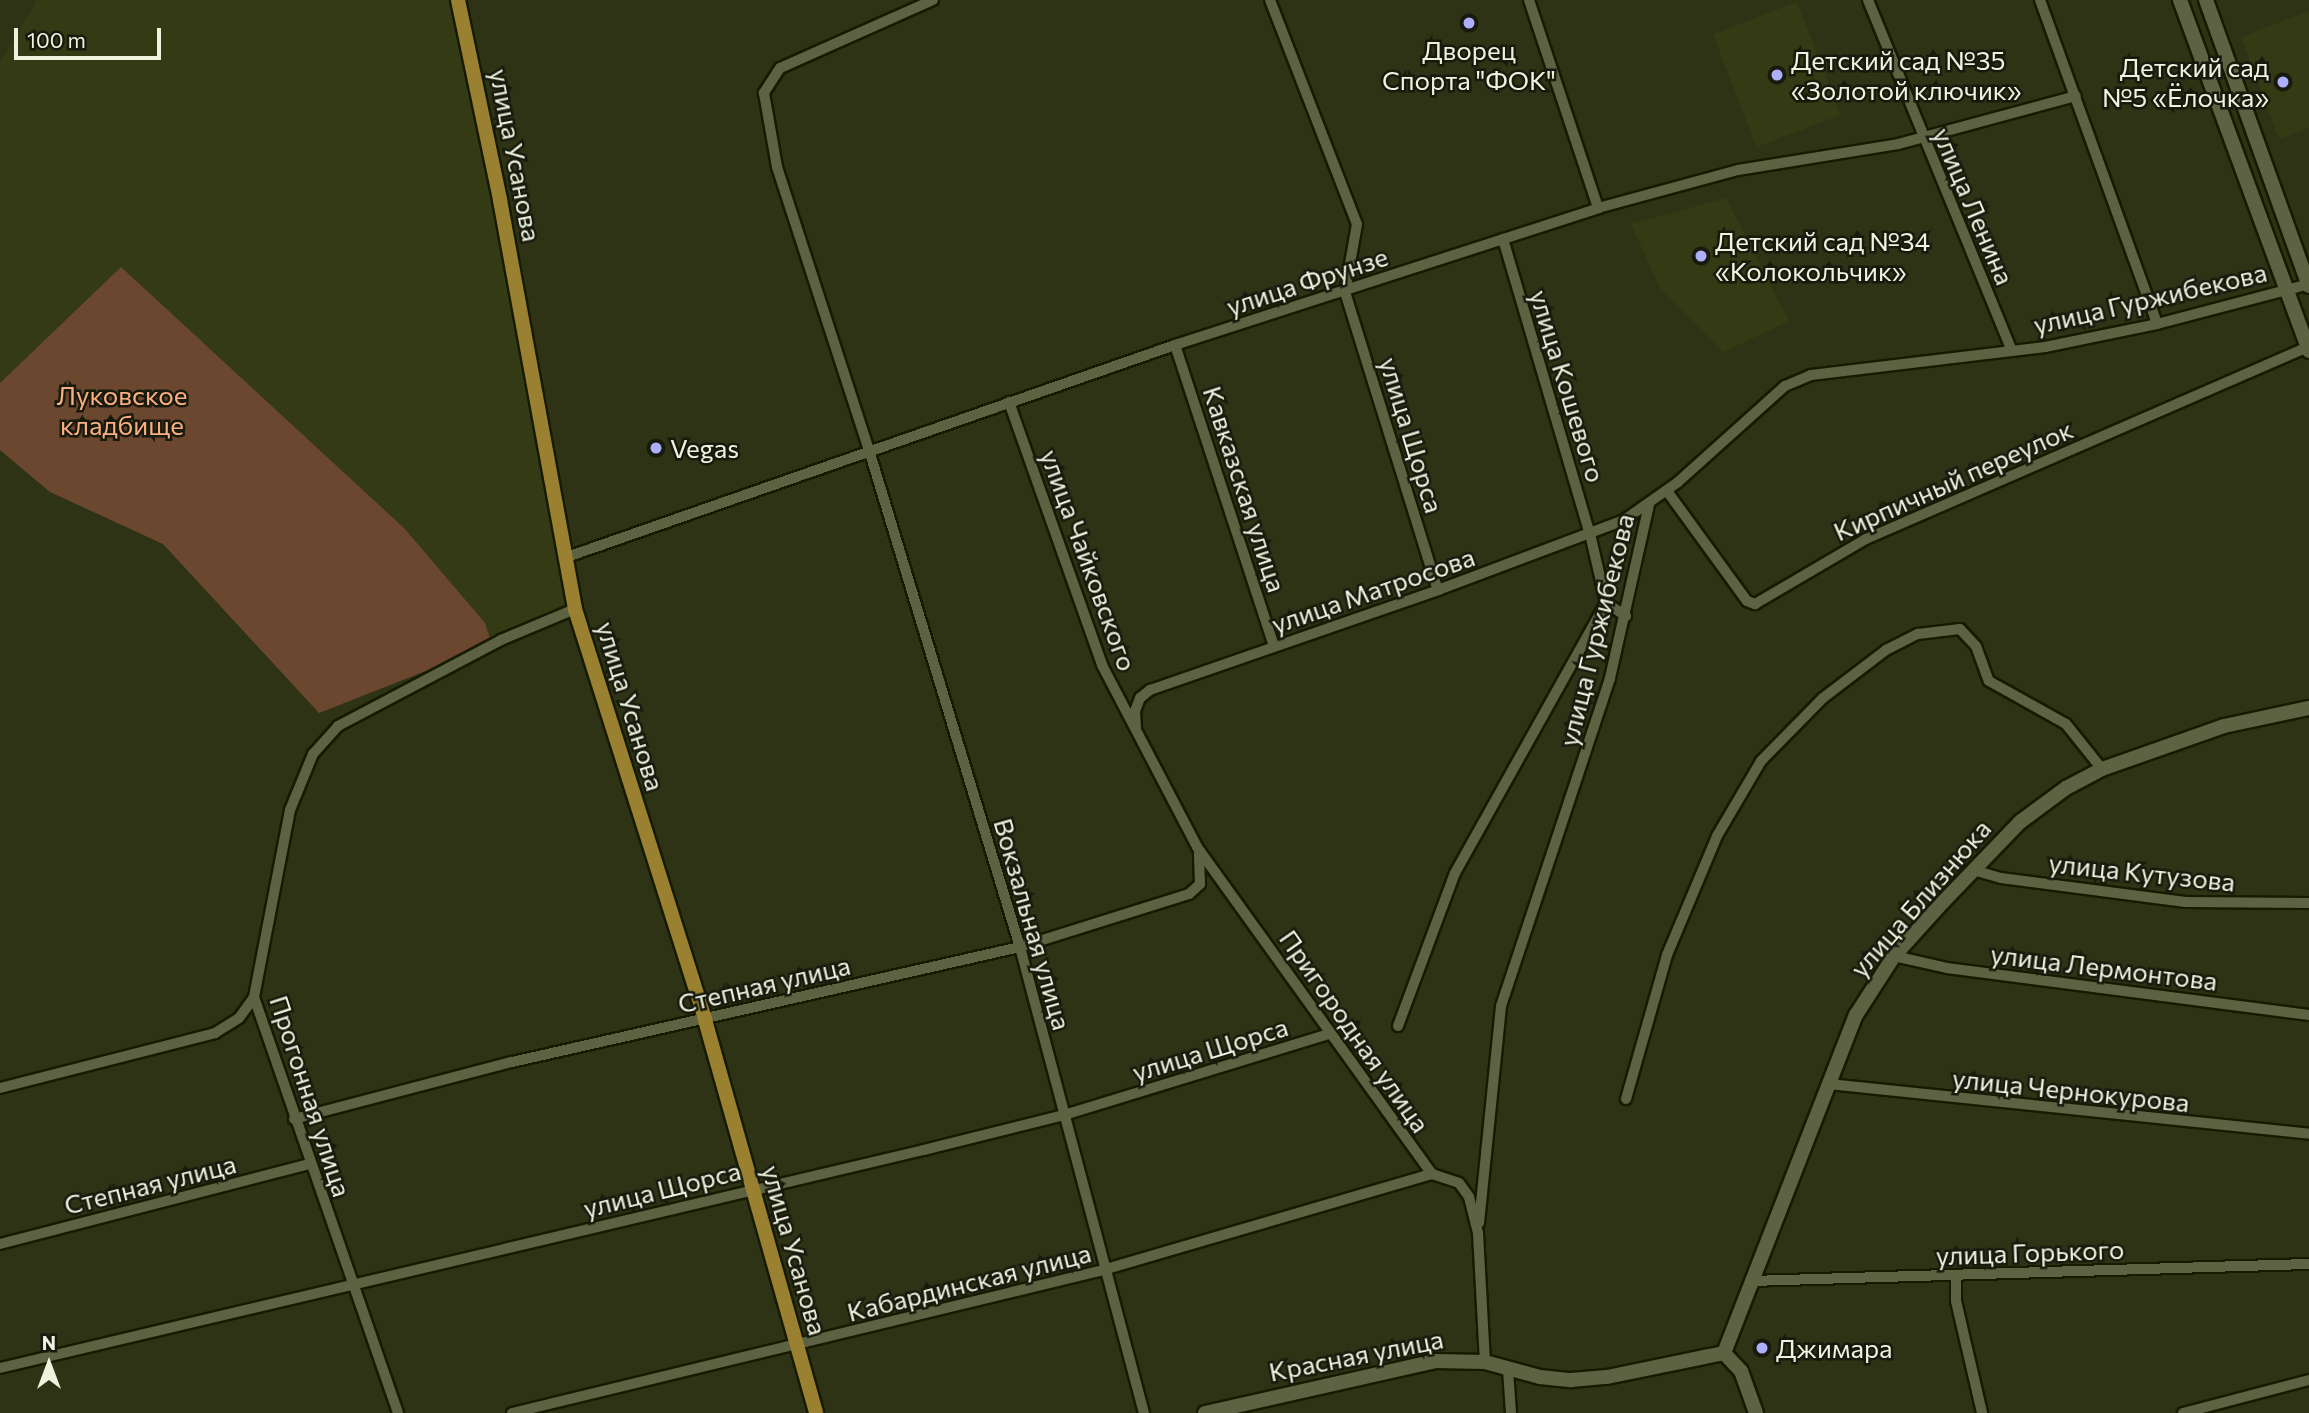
<!DOCTYPE html>
<meta charset="utf-8">
<style>
body{margin:0}
#map{position:relative;width:2309px;height:1413px;overflow:hidden;background:#2e3315;font-family:Commissioner,sans-serif}
div>[style]{position:absolute}
.built>*{inset:0;background:#343a14;transform-origin:0 0}
.green>*{inset:0;background:#6c4730}
.roads{filter:drop-shadow(2px 0 #161b00) drop-shadow(-2px 0 #161b00) drop-shadow(0 2px #161b00) drop-shadow(0 -2px #161b00)}
.street>*{height:10px;margin:-5px;padding:0 5px;transform-origin:5px;border-radius:5px;background:#5c6242}
.secondary>*{height:14px;margin:-7px;padding:0 7px;transform-origin:7px;border-radius:7px;background:#5c6242}
.primary>*{height:14px;margin:-7px;padding:0 7px;transform-origin:7px;border-radius:7px;background:#9a8131}
.dots>*{width:19px;height:19px;translate:-50% -50%;box-sizing:border-box;border:4px solid #171a0c;border-radius:50%}
span{translate:-50% -50%;white-space:nowrap;text-align:center;line-height:1.15;-webkit-text-stroke:5px #171a0c;paint-order:stroke}
.poi-label{font-size:26px;color:#eef3e0}
.left{translate:0 -50%;text-align:left}
.right{translate:-100% -50%;text-align:right}
.street-label{font-size:26px;color:#eef3e0}
.park-label{font-size:26px;color:#fbae80}
.north{position:absolute;left:14px;top:1329px;width:70px;height:70px;-webkit-text-stroke:5px #171a0c;paint-order:stroke;rotate:0deg;font-size:19px;font-weight:700;line-height:28px;text-align:center;color:#eef3e0}
.north::after{content:'';display:block;margin:auto;width:24px;height:32px;background:#eef3e0;clip-path:polygon(50% 0,100% 100%,50% 72%,0 100%)}
.scale{position:absolute;left:14px;top:28px;width:147px;height:32px;box-sizing:border-box;border:4px solid #eef3e0;border-top:0;padding-left:9px;font-size:21px;line-height:24px;white-space:nowrap;color:#eef3e0;-webkit-text-stroke:5px #171a0c;paint-order:stroke}
</style>
<div id="map">
<div class="built">
<i style="clip-path:polygon(37px 0,458px 0,575px 609px,492px 645px,121px 267px,0 383px,0 62px)"></i>
<i style="left:1797px;top:2px;width:121px;height:90px;rotate:69deg"></i>
<i style="clip-path:polygon(2309px 11px,2309px 128px,2279px 139px,2241px 37px)"></i>
<i style="clip-path:polygon(1726px 198px,1789px 321px,1723px 352px,1660px 288px,1631px 224px)"></i>
</div>
<div class="green">
<i style="clip-path:polygon(121px 267px,404px 528px,485px 623px,492px 645px,319px 713px,163px 544px,50px 492px,0 450px,0 383px)"></i>
</div>
<div class="roads">
<div class="street">
<i style="left:933px;top:0;width:167px;rotate:156deg"></i>
<i style="left:780px;top:68px;width:30px;rotate:123deg"></i>
<i style="left:764px;top:93px;width:75px;rotate:80deg"></i>
<i style="left:777px;top:167px;width:298px;rotate:72deg"></i>
<i style="left:869px;top:450px;width:519px;rotate:73.1deg"></i>
<i style="left:1020px;top:947px;width:482px;rotate:75.1deg"></i>
<i style="left:1270px;top:0;width:240px;rotate:68.8deg"></i>
<i style="left:1357px;top:224px;width:69px;rotate:100deg"></i>
<i style="left:1345px;top:292px;width:312px;rotate:72.7deg"></i>
<i style="left:1529px;top:0;width:219px;rotate:71.6deg"></i>
<i style="left:1868px;top:0;width:379px;rotate:67.7deg"></i>
<i style="left:2040px;top:0;width:344px;rotate:70.1deg"></i>
<i style="left:1503px;top:239px;width:308px;rotate:73.6deg"></i>
<i style="left:1590px;top:534px;width:71px;rotate:76.9deg"></i>
<i style="left:1606px;top:603px;width:24px;rotate:33deg"></i>
<i style="left:1175px;top:345px;width:317px;rotate:71.8deg"></i>
<i style="left:1009px;top:402px;width:279px;rotate:70.5deg"></i>
<i style="left:1102px;top:665px;width:205px;rotate:62.4deg"></i>
<i style="left:1197px;top:847px;width:403px;rotate:54.3deg"></i>
<i style="left:1432px;top:1174px;width:28px;rotate:18deg"></i>
<i style="left:1459px;top:1183px;width:17px;rotate:54deg"></i>
<i style="left:1469px;top:1197px;width:37px;rotate:76deg"></i>
<i style="left:1478px;top:1233px;width:129px;rotate:86.9deg"></i>
<i style="left:1667px;top:491px;width:136px;rotate:54deg"></i>
<i style="left:1747px;top:601px;width:9px;rotate:21deg"></i>
<i style="left:1755px;top:604px;width:129px;rotate:-30.4deg"></i>
<i style="left:1866px;top:539px;width:482px;rotate:-23.5deg"></i>
<i style="left:564px;top:558px;width:647px;rotate:-19.22deg"></i>
<i style="left:1175px;top:345px;width:445px;rotate:-17.9deg"></i>
<i style="left:1598px;top:208px;width:145px;rotate:-15.2deg"></i>
<i style="left:1738px;top:170px;width:162px;rotate:-9.2deg"></i>
<i style="left:1898px;top:144px;width:184px;rotate:-15.1deg"></i>
<i style="left:1136px;top:729px;width:18px;rotate:-93deg"></i>
<i style="left:1135px;top:711px;width:14px;rotate:-69deg"></i>
<i style="left:1140px;top:698px;width:13px;rotate:-39deg"></i>
<i style="left:1150px;top:690px;width:305px;rotate:-19.1deg"></i>
<i style="left:1438px;top:590px;width:199px;rotate:-20.6deg"></i>
<i style="left:1624px;top:520px;width:66px;rotate:-35.1deg"></i>
<i style="left:1678px;top:482px;width:144px;rotate:-41.9deg"></i>
<i style="left:1785px;top:386px;width:28px;rotate:-23deg"></i>
<i style="left:1811px;top:375px;width:236px;rotate:-6.8deg"></i>
<i style="left:2045px;top:347px;width:114px;rotate:-11.6deg"></i>
<i style="left:2157px;top:324px;width:157px;rotate:-14.7deg"></i>
<i style="left:1973px;top:870px;width:29px;rotate:16deg"></i>
<i style="left:2001px;top:878px;width:186px;rotate:7.4deg"></i>
<i style="left:2185px;top:902px;width:124px;rotate:0.5deg"></i>
<i style="left:1894px;top:956px;width:54px;rotate:12.8deg"></i>
<i style="left:1947px;top:968px;width:365px;rotate:7.4deg"></i>
<i style="left:1398px;top:1026px;width:163px;rotate:-69.6deg"></i>
<i style="left:1455px;top:873px;width:309px;rotate:-60.8deg"></i>
<i style="left:1829px;top:1084px;width:483px;rotate:5.9deg"></i>
<i style="left:0;top:1088px;width:222px;rotate:-14.3deg"></i>
<i style="left:215px;top:1033px;width:28px;rotate:-32deg"></i>
<i style="left:239px;top:1018px;width:26px;rotate:-54deg"></i>
<i style="left:1626px;top:1099px;width:150px;rotate:-74.1deg"></i>
<i style="left:1667px;top:955px;width:129px;rotate:-67.2deg"></i>
<i style="left:1717px;top:836px;width:87px;rotate:-59.6deg"></i>
<i style="left:1761px;top:761px;width:88px;rotate:-45.5deg"></i>
<i style="left:1823px;top:698px;width:79px;rotate:-37.3deg"></i>
<i style="left:1886px;top:650px;width:36px;rotate:-27deg"></i>
<i style="left:1918px;top:634px;width:42px;rotate:-6.8deg"></i>
<i style="left:1960px;top:629px;width:23px;rotate:47deg"></i>
<i style="left:1976px;top:646px;width:37px;rotate:70deg"></i>
<i style="left:1989px;top:681px;width:88px;rotate:29.2deg"></i>
<i style="left:2066px;top:724px;width:58px;rotate:51.3deg"></i>
<i style="left:294px;top:1119px;width:225px;rotate:-14.7deg"></i>
<i style="left:512px;top:1062px;width:521px;rotate:-12.76deg"></i>
<i style="left:1020px;top:947px;width:177px;rotate:-17.4deg"></i>
<i style="left:1189px;top:894px;width:15px;rotate:-42deg"></i>
<i style="left:1200px;top:884px;width:30px;rotate:-92deg"></i>
<i style="left:1479px;top:1223px;width:218px;rotate:-84.2deg"></i>
<i style="left:1501px;top:1006px;width:346px;rotate:-71.6deg"></i>
<i style="left:1610px;top:678px;width:177px;rotate:-77.3deg"></i>
<i style="left:0;top:1244px;width:320px;rotate:-14.5deg"></i>
<i style="left:1956px;top:1275px;width:26px;rotate:90deg"></i>
<i style="left:1956px;top:1301px;width:115px;rotate:76.9deg"></i>
<i style="left:1751px;top:1281px;width:558px;rotate:-1.75deg"></i>
<i style="left:0;top:1368px;width:949px;rotate:-13.28deg"></i>
<i style="left:924px;top:1150px;width:144px;rotate:-14deg"></i>
<i style="left:1064px;top:1115px;width:277px;rotate:-17deg"></i>
<i style="left:1508px;top:1370px;width:43px;rotate:86deg"></i>
<i style="left:398px;top:1413px;width:440px;rotate:-109.1deg"></i>
<i style="left:254px;top:997px;width:190px;rotate:-79.1deg"></i>
<i style="left:290px;top:810px;width:61px;rotate:-67.7deg"></i>
<i style="left:313px;top:754px;width:38px;rotate:-48deg"></i>
<i style="left:338px;top:726px;width:184px;rotate:-27.8deg"></i>
<i style="left:501px;top:640px;width:80px;rotate:-22.7deg"></i>
<i style="left:512px;top:1413px;width:608px;rotate:-13.6deg"></i>
<i style="left:1103px;top:1270px;width:343px;rotate:-16.3deg"></i>
<i style="left:2183px;top:1413px;width:130px;rotate:-14.7deg"></i>
</div>
<div class="secondary">
<i style="left:2180px;top:0;width:374px;rotate:69.8deg"></i>
<i style="left:2206px;top:0;width:304px;rotate:70.2deg"></i>
<i style="left:1724px;top:1353px;width:363px;rotate:-68.7deg"></i>
<i style="left:1856px;top:1015px;width:70px;rotate:-57.2deg"></i>
<i style="left:1894px;top:956px;width:73px;rotate:-47.8deg"></i>
<i style="left:1943px;top:902px;width:111px;rotate:-46.1deg"></i>
<i style="left:2020px;top:822px;width:57px;rotate:-36.5deg"></i>
<i style="left:2066px;top:788px;width:41px;rotate:-27.8deg"></i>
<i style="left:2102px;top:769px;width:129px;rotate:-19.4deg"></i>
<i style="left:2224px;top:726px;width:87px;rotate:-12deg"></i>
<i style="left:1724px;top:1353px;width:25px;rotate:47deg"></i>
<i style="left:1741px;top:1371px;width:45px;rotate:70.3deg"></i>
<i style="left:1205px;top:1413px;width:236px;rotate:-12.7deg"></i>
<i style="left:1435px;top:1361px;width:50px;rotate:1.1deg"></i>
<i style="left:1485px;top:1362px;width:57px;rotate:15.3deg"></i>
<i style="left:1540px;top:1377px;width:31px;rotate:6deg"></i>
<i style="left:1571px;top:1380px;width:36px;rotate:-5deg"></i>
<i style="left:1607px;top:1377px;width:119px;rotate:-11.6deg"></i>
</div>
<div class="primary">
<i style="left:458px;top:0;width:204px;rotate:78.1deg"></i>
<i style="left:500px;top:200px;width:416px;rotate:79.6deg"></i>
<i style="left:575px;top:609px;width:431px;rotate:72.4deg"></i>
<i style="left:705px;top:1020px;width:408px;rotate:74.2deg"></i>
</div>
</div>
<div class="dots">
<i style="left:1469px;top:23px;background:#adaffb"></i>
<i style="left:1777px;top:75px;background:#adaffb"></i>
<i style="left:2283px;top:82px;background:#adaffb"></i>
<i style="left:1701px;top:256px;background:#adaffb"></i>
<i style="left:656px;top:448px;background:#adaffb"></i>
<i style="left:1762px;top:1348px;background:#adaffb"></i>
</div>
<div class="poi-label">
<span style="left:1469px;top:65px">Дворец<br>Спорта "ФОК"</span>
<span class="left" style="left:1791px;top:75px">Детский сад №35<br>«Золотой ключик»</span>
<span class="right" style="left:2269px;top:82px">Детский сад<br>№5 «Ёлочка»</span>
<span class="left" style="left:1715px;top:256px">Детский сад №34<br>«Колокольчик»</span>
<span class="left" style="left:670px;top:448px">Vegas</span>
<span class="left" style="left:1776px;top:1348px">Джимара</span>
</div>
<div class="street-label">
<span style="left:516px;top:155px;rotate:79deg">улица Усанова</span>
<span style="left:1974px;top:206px;rotate:67deg">улица Ленина</span>
<span style="left:1307px;top:281px;rotate:-18deg">улица Фрунзе</span>
<span style="left:2150px;top:298px;rotate:-13deg">улица Гуржибекова</span>
<span style="left:1568px;top:386px;rotate:73deg">улица Кошевого</span>
<span style="left:1412px;top:435px;rotate:73deg">улица Щорса</span>
<span style="left:1953px;top:480px;rotate:-24deg">Кирпичный переулок</span>
<span style="left:1245px;top:489px;rotate:72deg">Кавказская улица</span>
<span style="left:1089px;top:560px;rotate:70deg">улица Чайковского</span>
<span style="left:1373px;top:590px;rotate:-19deg">улица Матросова</span>
<span style="left:1596px;top:630px;rotate:-76deg">улица Гуржибекова</span>
<span style="left:631px;top:706px;rotate:73deg">улица Усанова</span>
<span style="left:2142px;top:872px;rotate:6deg">улица Кутузова</span>
<span style="left:1920px;top:898px;rotate:-49deg">улица Близнюка</span>
<span style="left:1033px;top:924px;rotate:74deg">Вокзальная улица</span>
<span style="left:2104px;top:967px;rotate:7deg">улица Лермонтова</span>
<span style="left:764px;top:984px;rotate:-13deg">Степная улица</span>
<span style="left:1355px;top:1031px;rotate:55deg">Пригородная улица</span>
<span style="left:1210px;top:1049px;rotate:-17deg">улица Щорса</span>
<span style="left:2071px;top:1090px;rotate:6deg">улица Чернокурова</span>
<span style="left:311px;top:1096px;rotate:72deg">Прогонная улица</span>
<span style="left:150px;top:1184px;rotate:-14deg">Степная улица</span>
<span style="left:662px;top:1189px;rotate:-14deg">улица Щорса</span>
<span style="left:795px;top:1250px;rotate:74deg">улица Усанова</span>
<span style="left:2030px;top:1252px;rotate:-2deg">улица Горького</span>
<span style="left:969px;top:1282px;rotate:-14deg">Кабардинская улица</span>
<span style="left:1356px;top:1355px;rotate:-11deg">Красная улица</span>
</div>
<div class="park-label">
<span style="left:122px;top:410px">Луковское<br>кладбище</span>
</div>
<div class="north">N</div>
<div class="scale">100 m</div>
</div>
